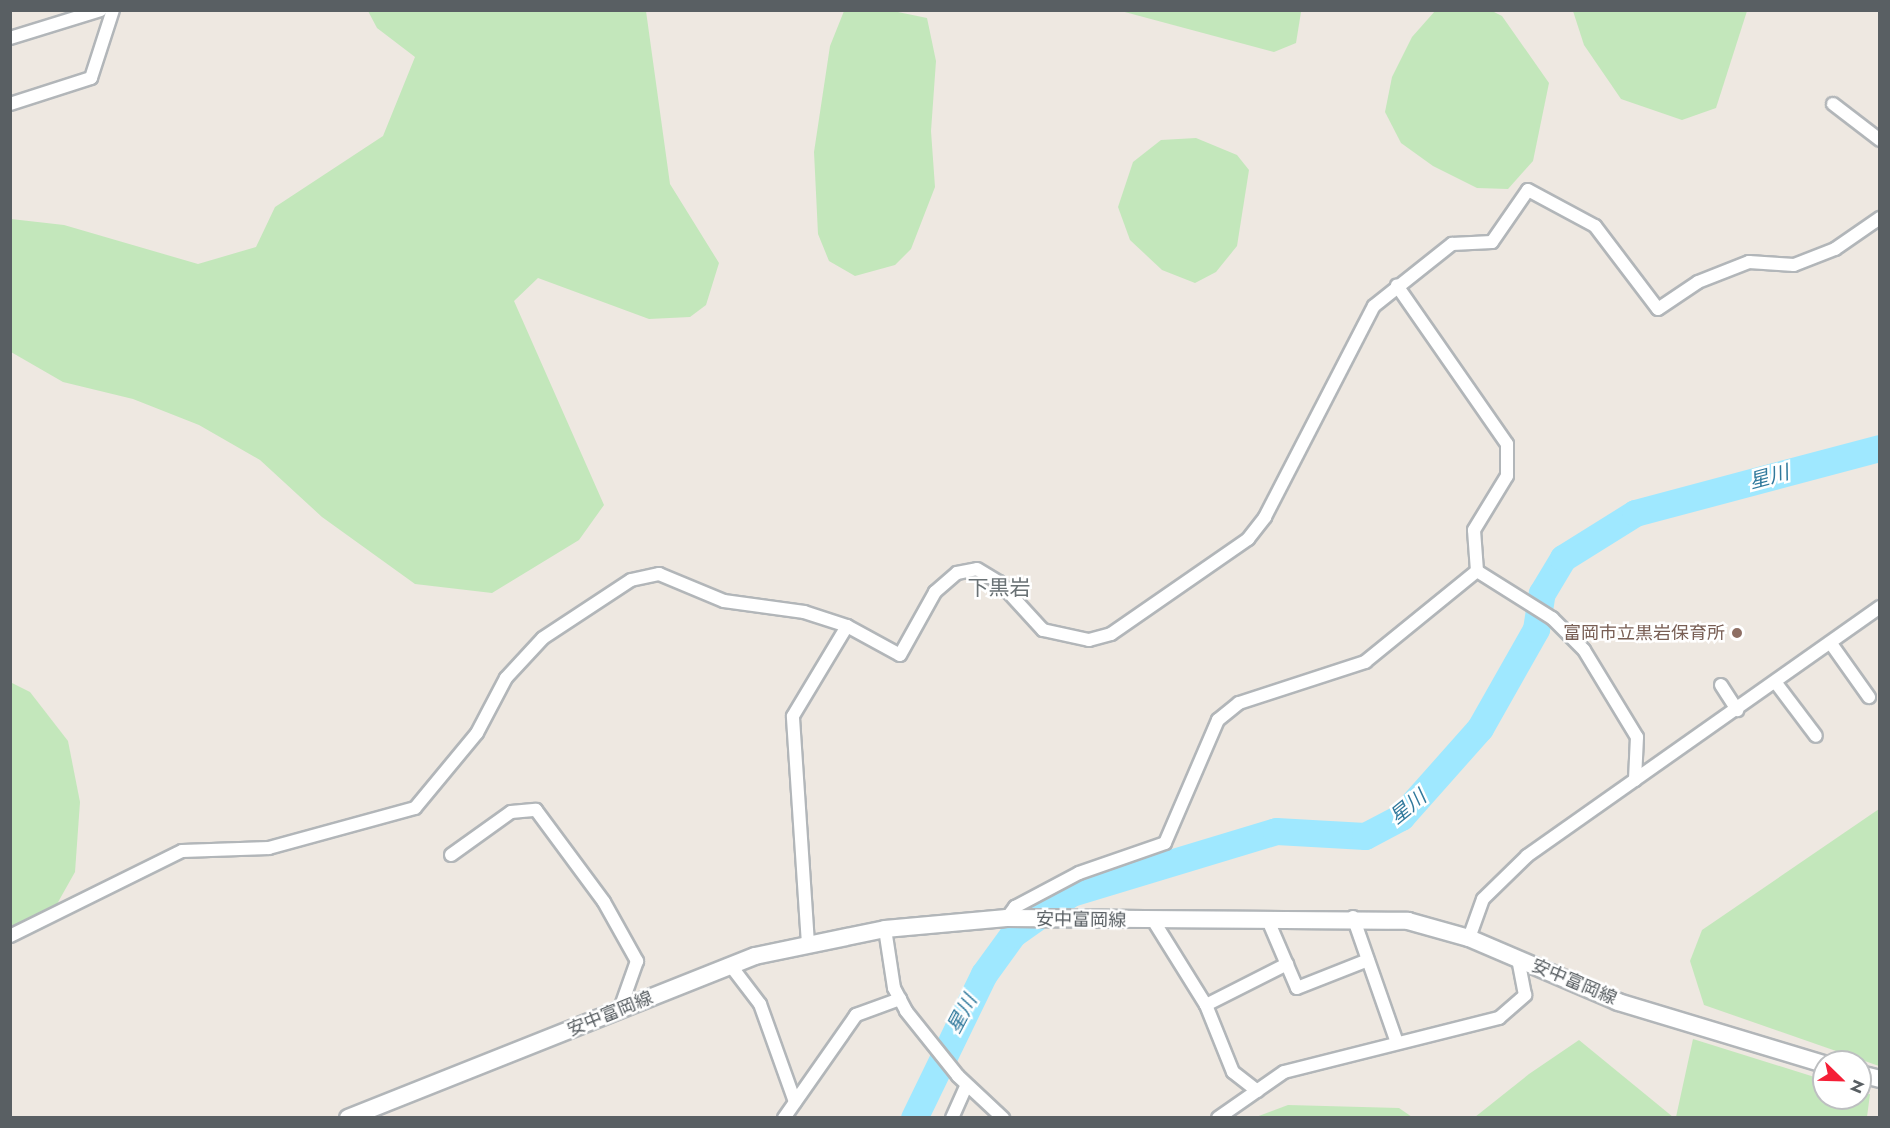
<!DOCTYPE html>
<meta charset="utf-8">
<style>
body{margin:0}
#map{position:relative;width:1890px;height:1128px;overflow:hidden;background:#eee8e1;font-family:Jost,"Noto Sans JP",sans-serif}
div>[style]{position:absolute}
.green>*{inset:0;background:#c3e7bb}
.river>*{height:27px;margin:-13.5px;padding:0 13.5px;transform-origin:13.5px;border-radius:13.5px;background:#9fe8ff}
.roads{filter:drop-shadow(2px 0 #b2b6b9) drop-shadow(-2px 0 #b2b6b9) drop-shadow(0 2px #b2b6b9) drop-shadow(0 -2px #b2b6b9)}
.street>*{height:12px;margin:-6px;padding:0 6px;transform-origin:6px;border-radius:6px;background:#fff}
.secondary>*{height:16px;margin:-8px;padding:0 8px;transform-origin:8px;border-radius:8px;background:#fff}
.dots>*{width:16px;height:16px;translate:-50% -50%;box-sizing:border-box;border:3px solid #fff;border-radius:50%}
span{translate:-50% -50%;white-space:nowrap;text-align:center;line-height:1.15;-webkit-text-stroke:5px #fff;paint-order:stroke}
.education-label{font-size:18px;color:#785e54}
.right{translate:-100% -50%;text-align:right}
.street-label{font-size:18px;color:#595f63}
.water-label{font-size:20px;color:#30799c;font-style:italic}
.quarter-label{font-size:21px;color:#6a7275}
.frame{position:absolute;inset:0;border:12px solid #595f63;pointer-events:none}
.north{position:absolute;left:1812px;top:1050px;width:60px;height:60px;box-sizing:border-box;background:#fff;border:2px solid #bdbfc1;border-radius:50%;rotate:113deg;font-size:16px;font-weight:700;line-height:24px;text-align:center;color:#595f63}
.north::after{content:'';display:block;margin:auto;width:21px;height:27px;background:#f51f37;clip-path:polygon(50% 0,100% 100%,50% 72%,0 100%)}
</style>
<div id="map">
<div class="green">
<i style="clip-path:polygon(368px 11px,646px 11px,670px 184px,719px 263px,706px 305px,690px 317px,649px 319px,538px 278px,514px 301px,604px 505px,579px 540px,492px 593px,415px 584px,322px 517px,260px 460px,199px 425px,133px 399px,63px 382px,11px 352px,11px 219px,64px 225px,198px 264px,256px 247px,275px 207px,383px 136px,415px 57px,377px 28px)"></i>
<i style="clip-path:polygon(844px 11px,893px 11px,927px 18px,936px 61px,931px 131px,935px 187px,911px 249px,895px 265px,855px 276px,829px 261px,818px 234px,814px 152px,830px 46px)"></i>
<i style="clip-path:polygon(1121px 11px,1300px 10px,1301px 12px,1296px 43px,1274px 52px)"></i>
<i style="clip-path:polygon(1435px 11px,1492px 11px,1502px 16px,1549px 83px,1533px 161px,1508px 189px,1477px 188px,1433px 166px,1401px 143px,1385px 112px,1392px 77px,1412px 37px)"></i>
<i style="clip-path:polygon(1573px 11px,1573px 10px,1747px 11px,1716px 108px,1682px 120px,1621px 99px,1584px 45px)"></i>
<i style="clip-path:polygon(1196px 138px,1237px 155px,1249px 170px,1237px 246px,1216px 272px,1195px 283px,1162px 270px,1130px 240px,1118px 207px,1133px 162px,1161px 140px)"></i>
<i style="clip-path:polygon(10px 682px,30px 692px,68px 741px,80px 802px,75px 872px,43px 929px,11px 943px)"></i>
<i style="clip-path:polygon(1879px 809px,1879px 1066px,1704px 1005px,1690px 961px,1702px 930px)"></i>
<i style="clip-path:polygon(1693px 1039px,1824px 1080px,1824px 1098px,1870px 1094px,1867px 1117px,1676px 1117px)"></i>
<i style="clip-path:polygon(1579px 1040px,1673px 1117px,1475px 1117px,1529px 1074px)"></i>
<i style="clip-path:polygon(1288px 1105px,1399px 1108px,1412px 1117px,1256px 1117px)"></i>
</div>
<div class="river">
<i style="left:914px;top:1118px;width:160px;rotate:-64.1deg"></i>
<i style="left:984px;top:974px;width:49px;rotate:-54.1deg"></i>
<i style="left:1013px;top:934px;width:71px;rotate:-35.3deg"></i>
<i style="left:1071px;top:893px;width:214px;rotate:-16.8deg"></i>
<i style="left:1276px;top:831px;width:89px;rotate:3.2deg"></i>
<i style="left:1365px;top:836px;width:41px;rotate:-27.8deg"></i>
<i style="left:1401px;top:817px;width:119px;rotate:-48.4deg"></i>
<i style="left:1480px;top:728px;width:114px;rotate:-60.5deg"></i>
<i style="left:1536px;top:629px;width:36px;rotate:-81deg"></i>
<i style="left:1542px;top:593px;width:41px;rotate:-59deg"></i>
<i style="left:1563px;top:558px;width:85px;rotate:-32deg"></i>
<i style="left:1635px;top:513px;width:253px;rotate:-14.9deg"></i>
</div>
<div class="roads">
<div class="street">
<i style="left:10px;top:38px;width:95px;rotate:-17.1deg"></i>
<i style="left:10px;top:104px;width:85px;rotate:-17.8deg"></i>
<i style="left:91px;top:78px;width:71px;rotate:-72.1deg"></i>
<i style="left:1833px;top:104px;width:59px;rotate:37.5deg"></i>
<i style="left:1477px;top:571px;width:89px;rotate:32.1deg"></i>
<i style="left:1552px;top:618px;width:45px;rotate:45deg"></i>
<i style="left:1584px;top:650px;width:102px;rotate:58.7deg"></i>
<i style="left:1637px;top:737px;width:43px;rotate:92.7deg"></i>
<i style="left:1832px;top:645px;width:64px;rotate:54.6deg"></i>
<i style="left:1776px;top:683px;width:66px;rotate:53deg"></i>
<i style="left:1721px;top:685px;width:30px;rotate:57deg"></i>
<i style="left:451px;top:855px;width:74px;rotate:-35.6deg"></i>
<i style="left:511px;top:812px;width:25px;rotate:-5deg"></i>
<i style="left:536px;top:810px;width:114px;rotate:53.5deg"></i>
<i style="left:604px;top:902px;width:68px;rotate:60.8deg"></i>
<i style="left:637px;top:961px;width:51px;rotate:109.5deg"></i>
<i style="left:1353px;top:917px;width:130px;rotate:70.7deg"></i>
<i style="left:1007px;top:918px;width:14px;rotate:-54deg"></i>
<i style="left:1015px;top:907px;width:72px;rotate:-28deg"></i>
<i style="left:1079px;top:873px;width:91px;rotate:-19.2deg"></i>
<i style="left:1165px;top:843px;width:134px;rotate:-66.7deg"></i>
<i style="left:1218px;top:720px;width:27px;rotate:-39deg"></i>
<i style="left:1239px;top:703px;width:133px;rotate:-18deg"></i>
<i style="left:1365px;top:662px;width:144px;rotate:-39.1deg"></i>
<i style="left:1477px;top:571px;width:41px;rotate:-94.2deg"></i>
<i style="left:1474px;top:530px;width:63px;rotate:-58.6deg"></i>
<i style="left:1507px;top:476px;width:32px;rotate:-90deg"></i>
<i style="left:1507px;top:444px;width:193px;rotate:-124.8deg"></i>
<i style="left:1267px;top:918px;width:76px;rotate:66.8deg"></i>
<i style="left:1297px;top:988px;width:76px;rotate:-21.5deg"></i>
<i style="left:1153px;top:920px;width:100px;rotate:58.1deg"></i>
<i style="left:1206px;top:1005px;width:72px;rotate:68.1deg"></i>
<i style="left:1233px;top:1072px;width:31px;rotate:38deg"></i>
<i style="left:885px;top:929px;width:60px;rotate:81.3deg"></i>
<i style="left:894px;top:988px;width:26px;rotate:62deg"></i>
<i style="left:906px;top:1011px;width:83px;rotate:51.3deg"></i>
<i style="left:958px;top:1076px;width:62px;rotate:43deg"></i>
<i style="left:10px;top:936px;width:192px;rotate:-26.3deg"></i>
<i style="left:182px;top:851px;width:87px;rotate:-2deg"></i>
<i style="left:269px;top:848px;width:151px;rotate:-15.3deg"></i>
<i style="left:415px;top:808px;width:97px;rotate:-50.4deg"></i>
<i style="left:477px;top:733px;width:62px;rotate:-62.2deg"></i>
<i style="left:506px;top:678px;width:54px;rotate:-47.2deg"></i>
<i style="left:543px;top:638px;width:105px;rotate:-33.4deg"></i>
<i style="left:631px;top:580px;width:29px;rotate:-12deg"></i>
<i style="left:659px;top:574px;width:70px;rotate:22.6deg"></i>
<i style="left:724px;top:601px;width:81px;rotate:7.8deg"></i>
<i style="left:804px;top:612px;width:45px;rotate:18deg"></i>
<i style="left:847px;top:626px;width:60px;rotate:28.7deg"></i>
<i style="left:900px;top:655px;width:72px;rotate:-60.9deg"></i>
<i style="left:935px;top:592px;width:29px;rotate:-41deg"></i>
<i style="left:957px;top:573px;width:20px;rotate:-11deg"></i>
<i style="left:977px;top:569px;width:26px;rotate:31deg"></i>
<i style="left:999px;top:582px;width:65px;rotate:47.5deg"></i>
<i style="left:1043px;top:630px;width:47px;rotate:12.3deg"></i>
<i style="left:1089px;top:640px;width:23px;rotate:-15deg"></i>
<i style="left:1111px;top:634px;width:167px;rotate:-34.7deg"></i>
<i style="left:1248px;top:539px;width:28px;rotate:-52deg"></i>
<i style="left:1265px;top:517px;width:237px;rotate:-62.7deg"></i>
<i style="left:1374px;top:306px;width:100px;rotate:-38.5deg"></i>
<i style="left:1452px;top:244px;width:40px;rotate:-2.9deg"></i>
<i style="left:1492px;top:242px;width:63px;rotate:-55.3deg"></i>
<i style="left:1528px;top:190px;width:76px;rotate:28.2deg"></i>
<i style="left:1595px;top:226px;width:104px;rotate:52.8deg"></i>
<i style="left:1658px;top:309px;width:48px;rotate:-34deg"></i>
<i style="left:1698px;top:282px;width:55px;rotate:-21.4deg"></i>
<i style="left:1749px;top:262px;width:45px;rotate:3.8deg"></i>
<i style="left:1794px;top:265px;width:44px;rotate:-21.3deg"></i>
<i style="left:1835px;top:249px;width:55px;rotate:-34.6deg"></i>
<i style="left:1469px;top:938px;width:41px;rotate:-70.3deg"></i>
<i style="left:1483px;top:899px;width:62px;rotate:-44.3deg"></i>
<i style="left:1527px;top:856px;width:432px;rotate:-35.2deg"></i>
<i style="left:808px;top:944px;width:228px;rotate:-93.8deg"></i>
<i style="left:793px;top:716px;width:105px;rotate:-59deg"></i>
<i style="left:731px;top:966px;width:48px;rotate:52.7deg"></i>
<i style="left:760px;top:1004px;width:104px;rotate:70.3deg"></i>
<i style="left:1206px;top:1005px;width:91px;rotate:-26.8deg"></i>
<i style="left:784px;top:1118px;width:126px;rotate:-55deg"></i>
<i style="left:856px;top:1015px;width:47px;rotate:-20deg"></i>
<i style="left:952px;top:1118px;width:36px;rotate:-66deg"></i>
<i style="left:1218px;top:1118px;width:80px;rotate:-34.9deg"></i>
<i style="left:1284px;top:1072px;width:222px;rotate:-14.1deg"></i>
<i style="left:1499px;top:1018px;width:35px;rotate:-41deg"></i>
<i style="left:1525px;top:995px;width:38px;rotate:-101deg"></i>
</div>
<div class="secondary">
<i style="left:1860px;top:1074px;width:21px;rotate:14deg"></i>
<i style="left:348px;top:1118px;width:438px;rotate:-21.7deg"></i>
<i style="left:755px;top:956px;width:133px;rotate:-11.7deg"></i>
<i style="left:885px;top:929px;width:122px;rotate:-5.2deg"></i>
<i style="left:1007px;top:918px;width:401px;rotate:0.4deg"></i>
<i style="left:1408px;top:921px;width:63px;rotate:15.6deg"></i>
<i style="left:1469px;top:938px;width:162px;rotate:23.2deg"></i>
<i style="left:1618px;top:1002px;width:215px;rotate:16.8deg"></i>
</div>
</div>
<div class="dots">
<i style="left:1737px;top:633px;background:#8d6e63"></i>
</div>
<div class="education-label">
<span class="right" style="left:1725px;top:633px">富岡市立黒岩保育所</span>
</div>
<div class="street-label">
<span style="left:1081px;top:920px;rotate:1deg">安中富岡線</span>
<span style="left:1574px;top:982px;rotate:23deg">安中富岡線</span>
<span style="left:610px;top:1014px;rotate:-22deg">安中富岡線</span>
</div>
<div class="water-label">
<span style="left:1769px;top:477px;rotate:-15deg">星川</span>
<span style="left:1408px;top:807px;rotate:-39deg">星川</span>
<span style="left:962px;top:1014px;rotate:-62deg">星川</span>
</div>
<div class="quarter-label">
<span style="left:999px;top:588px">下黒岩</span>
</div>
<div class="frame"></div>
<div class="north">N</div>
</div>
